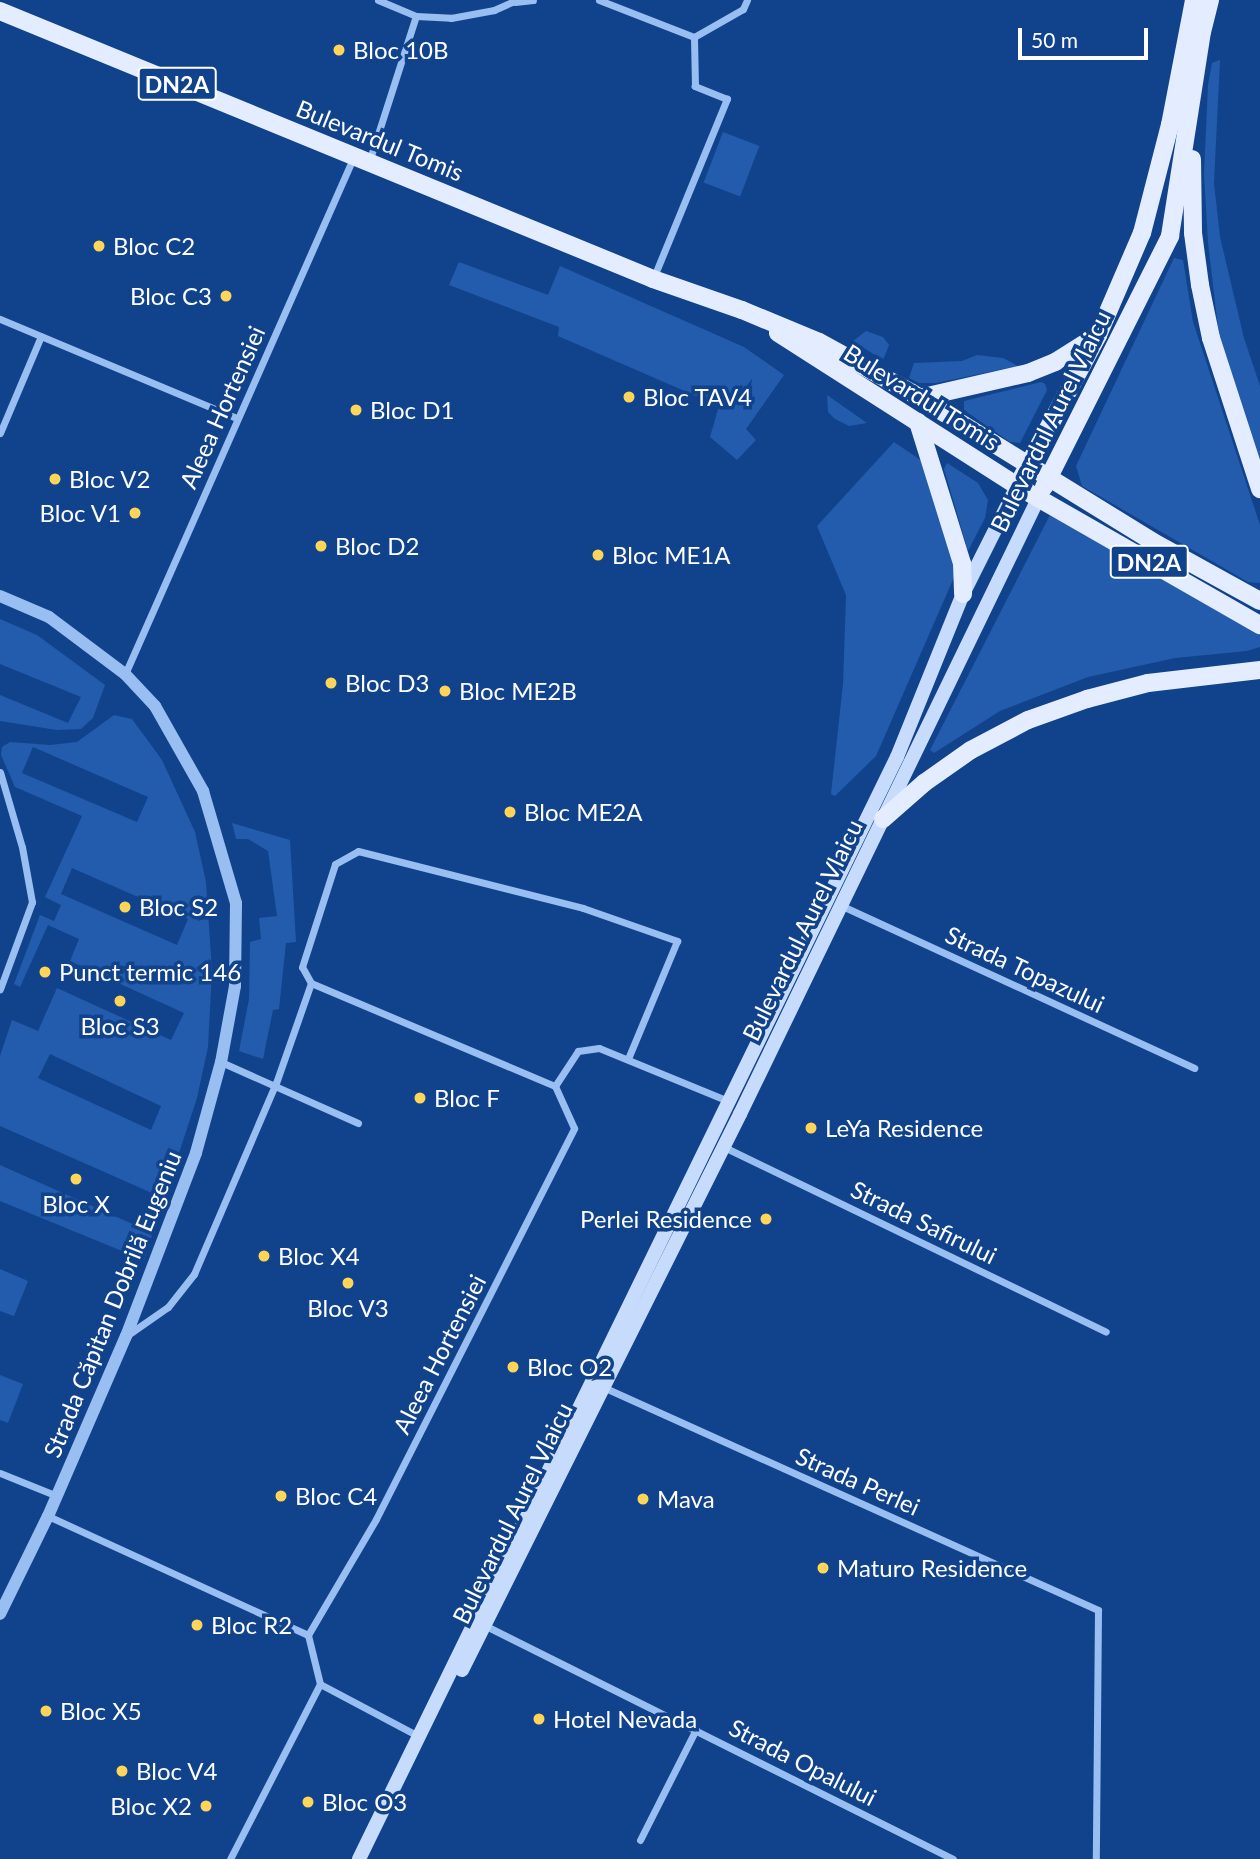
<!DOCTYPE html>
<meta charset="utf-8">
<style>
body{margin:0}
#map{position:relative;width:1260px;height:1859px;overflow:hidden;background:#11438c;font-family:Lato,sans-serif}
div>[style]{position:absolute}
.green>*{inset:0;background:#235cac;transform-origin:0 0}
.minor>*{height:7px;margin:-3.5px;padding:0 3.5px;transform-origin:3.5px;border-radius:3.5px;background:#99bef2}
.tertiary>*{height:12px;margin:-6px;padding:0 6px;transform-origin:6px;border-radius:6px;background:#99bef2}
.secondary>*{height:14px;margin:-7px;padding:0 7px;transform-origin:7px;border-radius:7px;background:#c7dcfc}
.primary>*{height:18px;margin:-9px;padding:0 9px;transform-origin:9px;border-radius:9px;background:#e3edff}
.dots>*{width:19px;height:19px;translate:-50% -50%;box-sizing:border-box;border:4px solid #11438c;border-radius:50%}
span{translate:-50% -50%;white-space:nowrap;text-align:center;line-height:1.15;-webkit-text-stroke:7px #11438c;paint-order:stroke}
.shield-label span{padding:2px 5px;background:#11438c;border:2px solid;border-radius:5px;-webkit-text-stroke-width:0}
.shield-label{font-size:23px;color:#fff;font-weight:700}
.poi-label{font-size:24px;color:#fff}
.left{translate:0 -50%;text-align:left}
.right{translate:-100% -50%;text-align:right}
.street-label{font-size:24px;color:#fff}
.scale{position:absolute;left:1018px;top:28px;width:130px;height:32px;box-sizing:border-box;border:4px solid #fff;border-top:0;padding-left:9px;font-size:21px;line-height:24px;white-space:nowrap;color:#fff;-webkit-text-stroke:5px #11438c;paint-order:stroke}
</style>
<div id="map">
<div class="green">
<i style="clip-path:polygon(1220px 60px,1214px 183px,1220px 237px,1244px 338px,1260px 386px,1260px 466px,1220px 344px,1208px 243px,1204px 174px,1208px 85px,1212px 63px)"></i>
<i style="left:723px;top:132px;width:39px;height:54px;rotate:21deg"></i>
<i style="clip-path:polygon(1174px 258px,1183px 260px,1193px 322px,1260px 525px,1260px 583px,1248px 582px,1082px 486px,1076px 466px)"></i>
<i style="clip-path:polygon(459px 262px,548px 295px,560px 266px,744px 347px,784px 375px,746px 429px,756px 440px,737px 460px,710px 437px,719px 406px,558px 336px,559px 327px,449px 285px)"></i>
<i style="clip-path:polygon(866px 331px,883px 337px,889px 345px,883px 360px,853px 341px)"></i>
<i style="clip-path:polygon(977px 355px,1003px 358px,1018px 366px,936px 383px,919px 383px,909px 378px,914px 363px,962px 361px)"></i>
<i style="clip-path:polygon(1041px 382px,1045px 384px,1047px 390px,1020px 443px,1010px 442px,964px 410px,964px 401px)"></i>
<i style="clip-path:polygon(827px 395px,867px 423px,849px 426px,835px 419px,828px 412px)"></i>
<i style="clip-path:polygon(894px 442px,922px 461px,957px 564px,955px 575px,876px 756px,835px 796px,831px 794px,843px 684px,846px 595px,817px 526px)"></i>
<i style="clip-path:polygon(947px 463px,978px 483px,988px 500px,985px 518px,968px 551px,944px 469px)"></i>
<i style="clip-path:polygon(1050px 515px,1260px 633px,1260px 647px,1247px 651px,1175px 658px,1088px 677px,1000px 711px,934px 753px,930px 750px)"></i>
<i style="clip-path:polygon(0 619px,37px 635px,105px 685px,93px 718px,81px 729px,57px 730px,0 721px,0 695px,68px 723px,81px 697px,0 664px)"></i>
<i style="clip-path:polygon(evenodd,114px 715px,132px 719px,162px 760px,195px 832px,206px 882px,212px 971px,208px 1047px,197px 1098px,144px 1260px,0 1201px,0 1165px,137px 1226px,152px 1193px,0 1126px,0 1056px,12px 1020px,38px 1031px,57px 988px,171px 1040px,184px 1013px,70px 961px,79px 939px,48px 925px,20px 987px,14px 984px,40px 915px,54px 921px,61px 905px,45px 897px,82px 816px,15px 787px,1px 755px,2px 747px,10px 742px,50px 745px,77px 742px,114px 715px,33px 747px,148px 797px,137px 822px,22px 773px,33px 747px,114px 715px,72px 868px,188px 919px,177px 945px,61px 894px,72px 868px,114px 715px,50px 1054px,161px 1106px,151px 1130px,38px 1078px,50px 1054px)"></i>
<i style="clip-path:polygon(232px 823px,290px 840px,296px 942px,286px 943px,279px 1009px,273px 1010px,263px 1059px,239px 1051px,249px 999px,250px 942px,261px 939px,259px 918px,277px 916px,268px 851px,248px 839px,236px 839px)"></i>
<i style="clip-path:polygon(0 1269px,28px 1281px,14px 1316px,0 1311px)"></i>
<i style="clip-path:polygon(0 1375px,23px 1384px,8px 1423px,0 1420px)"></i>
</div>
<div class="minor">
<i style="left:378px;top:0;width:41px;rotate:22.8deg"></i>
<i style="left:416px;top:16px;width:35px;rotate:3deg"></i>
<i style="left:451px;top:18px;width:44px;rotate:-10.5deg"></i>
<i style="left:494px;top:10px;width:24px;rotate:-24deg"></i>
<i style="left:599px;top:0;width:102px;rotate:21.3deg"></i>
<i style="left:694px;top:37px;width:56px;rotate:-29.7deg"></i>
<i style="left:743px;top:9px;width:10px;rotate:-66deg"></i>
<i style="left:515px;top:2px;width:18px;rotate:-6deg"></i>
<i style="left:369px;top:162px;width:153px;rotate:-72.2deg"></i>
<i style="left:653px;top:279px;width:195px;rotate:-67.7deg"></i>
<i style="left:727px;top:99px;width:35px;rotate:-158deg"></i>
<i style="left:695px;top:86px;width:49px;rotate:-91.2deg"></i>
<i style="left:0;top:319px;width:257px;rotate:22.7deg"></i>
<i style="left:0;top:433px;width:105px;rotate:-67.1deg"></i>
<i style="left:125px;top:674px;width:566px;rotate:-66.15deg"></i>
<i style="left:0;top:772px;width:78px;rotate:73.7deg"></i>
<i style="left:22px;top:847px;width:56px;rotate:79.7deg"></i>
<i style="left:32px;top:902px;width:93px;rotate:110.2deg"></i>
<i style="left:840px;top:905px;width:390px;rotate:24.7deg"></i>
<i style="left:311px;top:983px;width:18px;rotate:-119deg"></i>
<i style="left:302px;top:967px;width:108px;rotate:-72.2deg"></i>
<i style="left:335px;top:864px;width:26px;rotate:-29deg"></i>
<i style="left:358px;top:851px;width:232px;rotate:14.2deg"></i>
<i style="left:583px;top:908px;width:100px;rotate:19.3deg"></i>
<i style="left:677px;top:941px;width:128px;rotate:112.6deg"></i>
<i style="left:221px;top:1062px;width:150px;rotate:24deg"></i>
<i style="left:724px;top:1147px;width:424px;rotate:25.8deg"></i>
<i style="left:129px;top:1334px;width:47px;rotate:-34.7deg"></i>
<i style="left:168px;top:1307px;width:42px;rotate:-51.8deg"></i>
<i style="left:194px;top:1274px;width:208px;rotate:-66.8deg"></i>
<i style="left:276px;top:1083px;width:106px;rotate:-70.7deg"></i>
<i style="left:311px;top:983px;width:265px;rotate:22.9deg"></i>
<i style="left:603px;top:1387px;width:543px;rotate:24.25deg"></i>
<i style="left:1098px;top:1610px;width:249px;rotate:90.5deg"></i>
<i style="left:0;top:1473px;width:61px;rotate:22deg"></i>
<i style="left:48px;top:1516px;width:286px;rotate:24.6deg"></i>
<i style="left:308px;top:1635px;width:50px;rotate:76.2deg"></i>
<i style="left:320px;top:1684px;width:113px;rotate:27.9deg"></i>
<i style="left:484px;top:1625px;width:524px;rotate:26.52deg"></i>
<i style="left:308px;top:1635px;width:134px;rotate:-59.6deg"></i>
<i style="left:376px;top:1519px;width:438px;rotate:-63.1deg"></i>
<i style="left:574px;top:1128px;width:46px;rotate:-114.3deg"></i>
<i style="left:555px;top:1086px;width:42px;rotate:-56.7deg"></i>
<i style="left:578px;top:1051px;width:21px;rotate:-8deg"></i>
<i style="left:599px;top:1048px;width:139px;rotate:22.3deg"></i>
<i style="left:640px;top:1840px;width:124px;rotate:-63.2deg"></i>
<i style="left:230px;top:1859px;width:197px;rotate:-62.8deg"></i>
</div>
<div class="tertiary">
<i style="left:0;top:596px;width:53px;rotate:23.2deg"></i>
<i style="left:49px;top:617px;width:95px;rotate:36.9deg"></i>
<i style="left:125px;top:674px;width:44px;rotate:46.8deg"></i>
<i style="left:155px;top:706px;width:98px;rotate:60.5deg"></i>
<i style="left:203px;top:791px;width:117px;rotate:73.6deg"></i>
<i style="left:236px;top:903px;width:83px;rotate:90.7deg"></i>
<i style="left:235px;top:986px;width:77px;rotate:100.4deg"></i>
<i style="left:221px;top:1062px;width:94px;rotate:105.4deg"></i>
<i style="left:196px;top:1153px;width:196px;rotate:110.9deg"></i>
<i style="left:126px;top:1336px;width:196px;rotate:113.4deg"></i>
<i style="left:48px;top:1516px;width:109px;rotate:116.1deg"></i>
</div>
<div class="secondary">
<i style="left:462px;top:1670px;width:622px;rotate:-63.43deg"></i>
<i style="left:740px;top:1114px;width:683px;rotate:-64.15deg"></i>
<i style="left:359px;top:1859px;width:1226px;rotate:-63.98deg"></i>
<i style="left:897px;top:757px;width:176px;rotate:-68deg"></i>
<i style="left:963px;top:594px;width:121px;rotate:-63.4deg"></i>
</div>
<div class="primary">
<i style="left:0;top:11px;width:706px;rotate:22.31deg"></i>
<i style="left:653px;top:279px;width:94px;rotate:19.2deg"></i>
<i style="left:742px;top:310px;width:83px;rotate:22.6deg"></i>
<i style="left:819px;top:342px;width:106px;rotate:28.7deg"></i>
<i style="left:912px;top:393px;width:283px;rotate:31.7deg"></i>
<i style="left:1153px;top:542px;width:122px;rotate:28.9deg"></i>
<i style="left:1192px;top:159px;width:74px;rotate:89.2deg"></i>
<i style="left:1193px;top:233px;width:52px;rotate:82.3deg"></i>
<i style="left:1200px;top:285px;width:54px;rotate:78.3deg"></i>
<i style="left:1211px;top:338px;width:159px;rotate:72deg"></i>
<i style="left:778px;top:333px;width:284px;rotate:32.6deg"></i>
<i style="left:1017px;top:486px;width:280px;rotate:29.8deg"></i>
<i style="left:919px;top:398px;width:112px;rotate:-12.9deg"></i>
<i style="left:1028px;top:373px;width:29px;rotate:-22deg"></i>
<i style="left:1055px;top:362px;width:51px;rotate:-32.1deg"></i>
<i style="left:918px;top:422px;width:148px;rotate:72.7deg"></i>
<i style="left:962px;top:563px;width:31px;rotate:88deg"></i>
<i style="left:1022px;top:477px;width:161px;rotate:-61.8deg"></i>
<i style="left:1098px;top:335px;width:111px;rotate:-66.7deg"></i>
<i style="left:1142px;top:233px;width:112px;rotate:-75.5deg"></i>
<i style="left:1170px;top:125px;width:127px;rotate:-79.1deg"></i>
<i style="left:1044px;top:487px;width:281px;rotate:-63.3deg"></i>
<i style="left:1170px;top:236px;width:206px;rotate:-81.1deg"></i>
<i style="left:1202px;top:32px;width:33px;rotate:-76deg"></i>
<i style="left:883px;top:819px;width:55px;rotate:-41.3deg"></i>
<i style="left:924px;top:783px;width:57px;rotate:-35.1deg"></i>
<i style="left:971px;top:750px;width:64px;rotate:-27.8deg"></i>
<i style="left:1028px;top:720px;width:63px;rotate:-19.6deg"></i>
<i style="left:1087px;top:699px;width:63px;rotate:-14.7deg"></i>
<i style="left:1148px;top:683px;width:113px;rotate:-6.6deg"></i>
</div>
<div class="dots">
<i style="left:339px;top:50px;background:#ffd559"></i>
<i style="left:99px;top:246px;background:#ffd559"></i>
<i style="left:226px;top:296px;background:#ffd559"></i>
<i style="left:629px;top:397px;background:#ffd559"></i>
<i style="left:356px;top:410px;background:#ffd559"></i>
<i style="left:55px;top:479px;background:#ffd559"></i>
<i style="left:135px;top:513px;background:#ffd559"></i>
<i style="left:321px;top:546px;background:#ffd559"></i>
<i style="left:598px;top:555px;background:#ffd559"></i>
<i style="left:331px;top:683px;background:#ffd559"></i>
<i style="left:445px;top:691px;background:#ffd559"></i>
<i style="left:510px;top:812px;background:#ffd559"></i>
<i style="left:125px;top:907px;background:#ffd559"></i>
<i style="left:45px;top:972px;background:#ffd559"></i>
<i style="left:120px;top:1001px;background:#ffd559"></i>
<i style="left:420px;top:1098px;background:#ffd559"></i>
<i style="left:811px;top:1128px;background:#ffd559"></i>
<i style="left:76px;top:1179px;background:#ffd559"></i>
<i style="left:766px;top:1219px;background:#ffd559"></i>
<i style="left:264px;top:1256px;background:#ffd559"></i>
<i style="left:348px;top:1283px;background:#ffd559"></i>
<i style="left:513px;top:1367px;background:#ffd559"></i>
<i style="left:281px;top:1496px;background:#ffd559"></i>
<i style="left:643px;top:1499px;background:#ffd559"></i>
<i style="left:823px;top:1568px;background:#ffd559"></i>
<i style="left:197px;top:1625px;background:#ffd559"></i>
<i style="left:46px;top:1711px;background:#ffd559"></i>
<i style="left:539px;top:1719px;background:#ffd559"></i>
<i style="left:122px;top:1771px;background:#ffd559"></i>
<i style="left:308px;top:1802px;background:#ffd559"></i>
<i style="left:206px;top:1806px;background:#ffd559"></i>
</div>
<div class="shield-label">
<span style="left:177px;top:84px">DN2A</span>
<span style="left:1149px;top:562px">DN2A</span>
</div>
<div class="poi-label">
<span class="left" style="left:353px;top:50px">Bloc 10B</span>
<span class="left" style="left:113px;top:246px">Bloc C2</span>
<span class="right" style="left:212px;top:296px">Bloc C3</span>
<span class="left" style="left:643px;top:397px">Bloc TAV4</span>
<span class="left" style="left:370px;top:410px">Bloc D1</span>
<span class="left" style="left:69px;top:479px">Bloc V2</span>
<span class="right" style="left:121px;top:513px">Bloc V1</span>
<span class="left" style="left:335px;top:546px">Bloc D2</span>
<span class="left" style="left:612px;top:555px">Bloc ME1A</span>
<span class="left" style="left:345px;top:683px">Bloc D3</span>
<span class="left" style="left:459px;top:691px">Bloc ME2B</span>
<span class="left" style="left:524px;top:812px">Bloc ME2A</span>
<span class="left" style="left:139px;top:907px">Bloc S2</span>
<span class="left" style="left:59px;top:972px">Punct termic 146</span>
<span style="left:120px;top:1026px">Bloc S3</span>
<span class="left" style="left:434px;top:1098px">Bloc F</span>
<span class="left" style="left:825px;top:1128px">LeYa Residence</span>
<span style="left:76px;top:1204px">Bloc X</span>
<span class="right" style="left:752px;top:1219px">Perlei Residence</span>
<span class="left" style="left:278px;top:1256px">Bloc X4</span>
<span style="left:348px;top:1308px">Bloc V3</span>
<span class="left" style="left:527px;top:1367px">Bloc O2</span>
<span class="left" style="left:295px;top:1496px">Bloc C4</span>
<span class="left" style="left:657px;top:1499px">Mava</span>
<span class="left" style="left:837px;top:1568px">Maturo Residence</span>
<span class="left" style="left:211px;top:1625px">Bloc R2</span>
<span class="left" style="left:60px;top:1711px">Bloc X5</span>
<span class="left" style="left:553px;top:1719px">Hotel Nevada</span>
<span class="left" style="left:136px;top:1771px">Bloc V4</span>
<span class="left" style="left:322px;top:1802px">Bloc O3</span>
<span class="right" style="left:192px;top:1806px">Bloc X2</span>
</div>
<div class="street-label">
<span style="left:380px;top:140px;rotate:22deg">Bulevardul Tomis</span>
<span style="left:922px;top:397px;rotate:32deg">Bulevardul Tomis</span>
<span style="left:222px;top:407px;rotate:-66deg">Aleea Hortensiei</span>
<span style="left:1050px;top:421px;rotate:-64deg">Bulevardul Aurel Vlaicu</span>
<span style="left:802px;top:930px;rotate:-64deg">Bulevardul Aurel Vlaicu</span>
<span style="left:1025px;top:969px;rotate:25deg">Strada Topazului</span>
<span style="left:924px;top:1222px;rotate:26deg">Strada Safirului</span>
<span style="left:112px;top:1304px;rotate:-68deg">Strada Căpitan Dobrilă Eugeniu</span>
<span style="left:439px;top:1354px;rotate:-63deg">Aleea Hortensiei</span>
<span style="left:858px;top:1481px;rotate:24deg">Strada Perlei</span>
<span style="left:512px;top:1513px;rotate:-64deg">Bulevardul Aurel Vlaicu</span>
<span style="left:803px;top:1762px;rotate:27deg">Strada Opalului</span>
</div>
<div class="scale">50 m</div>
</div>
